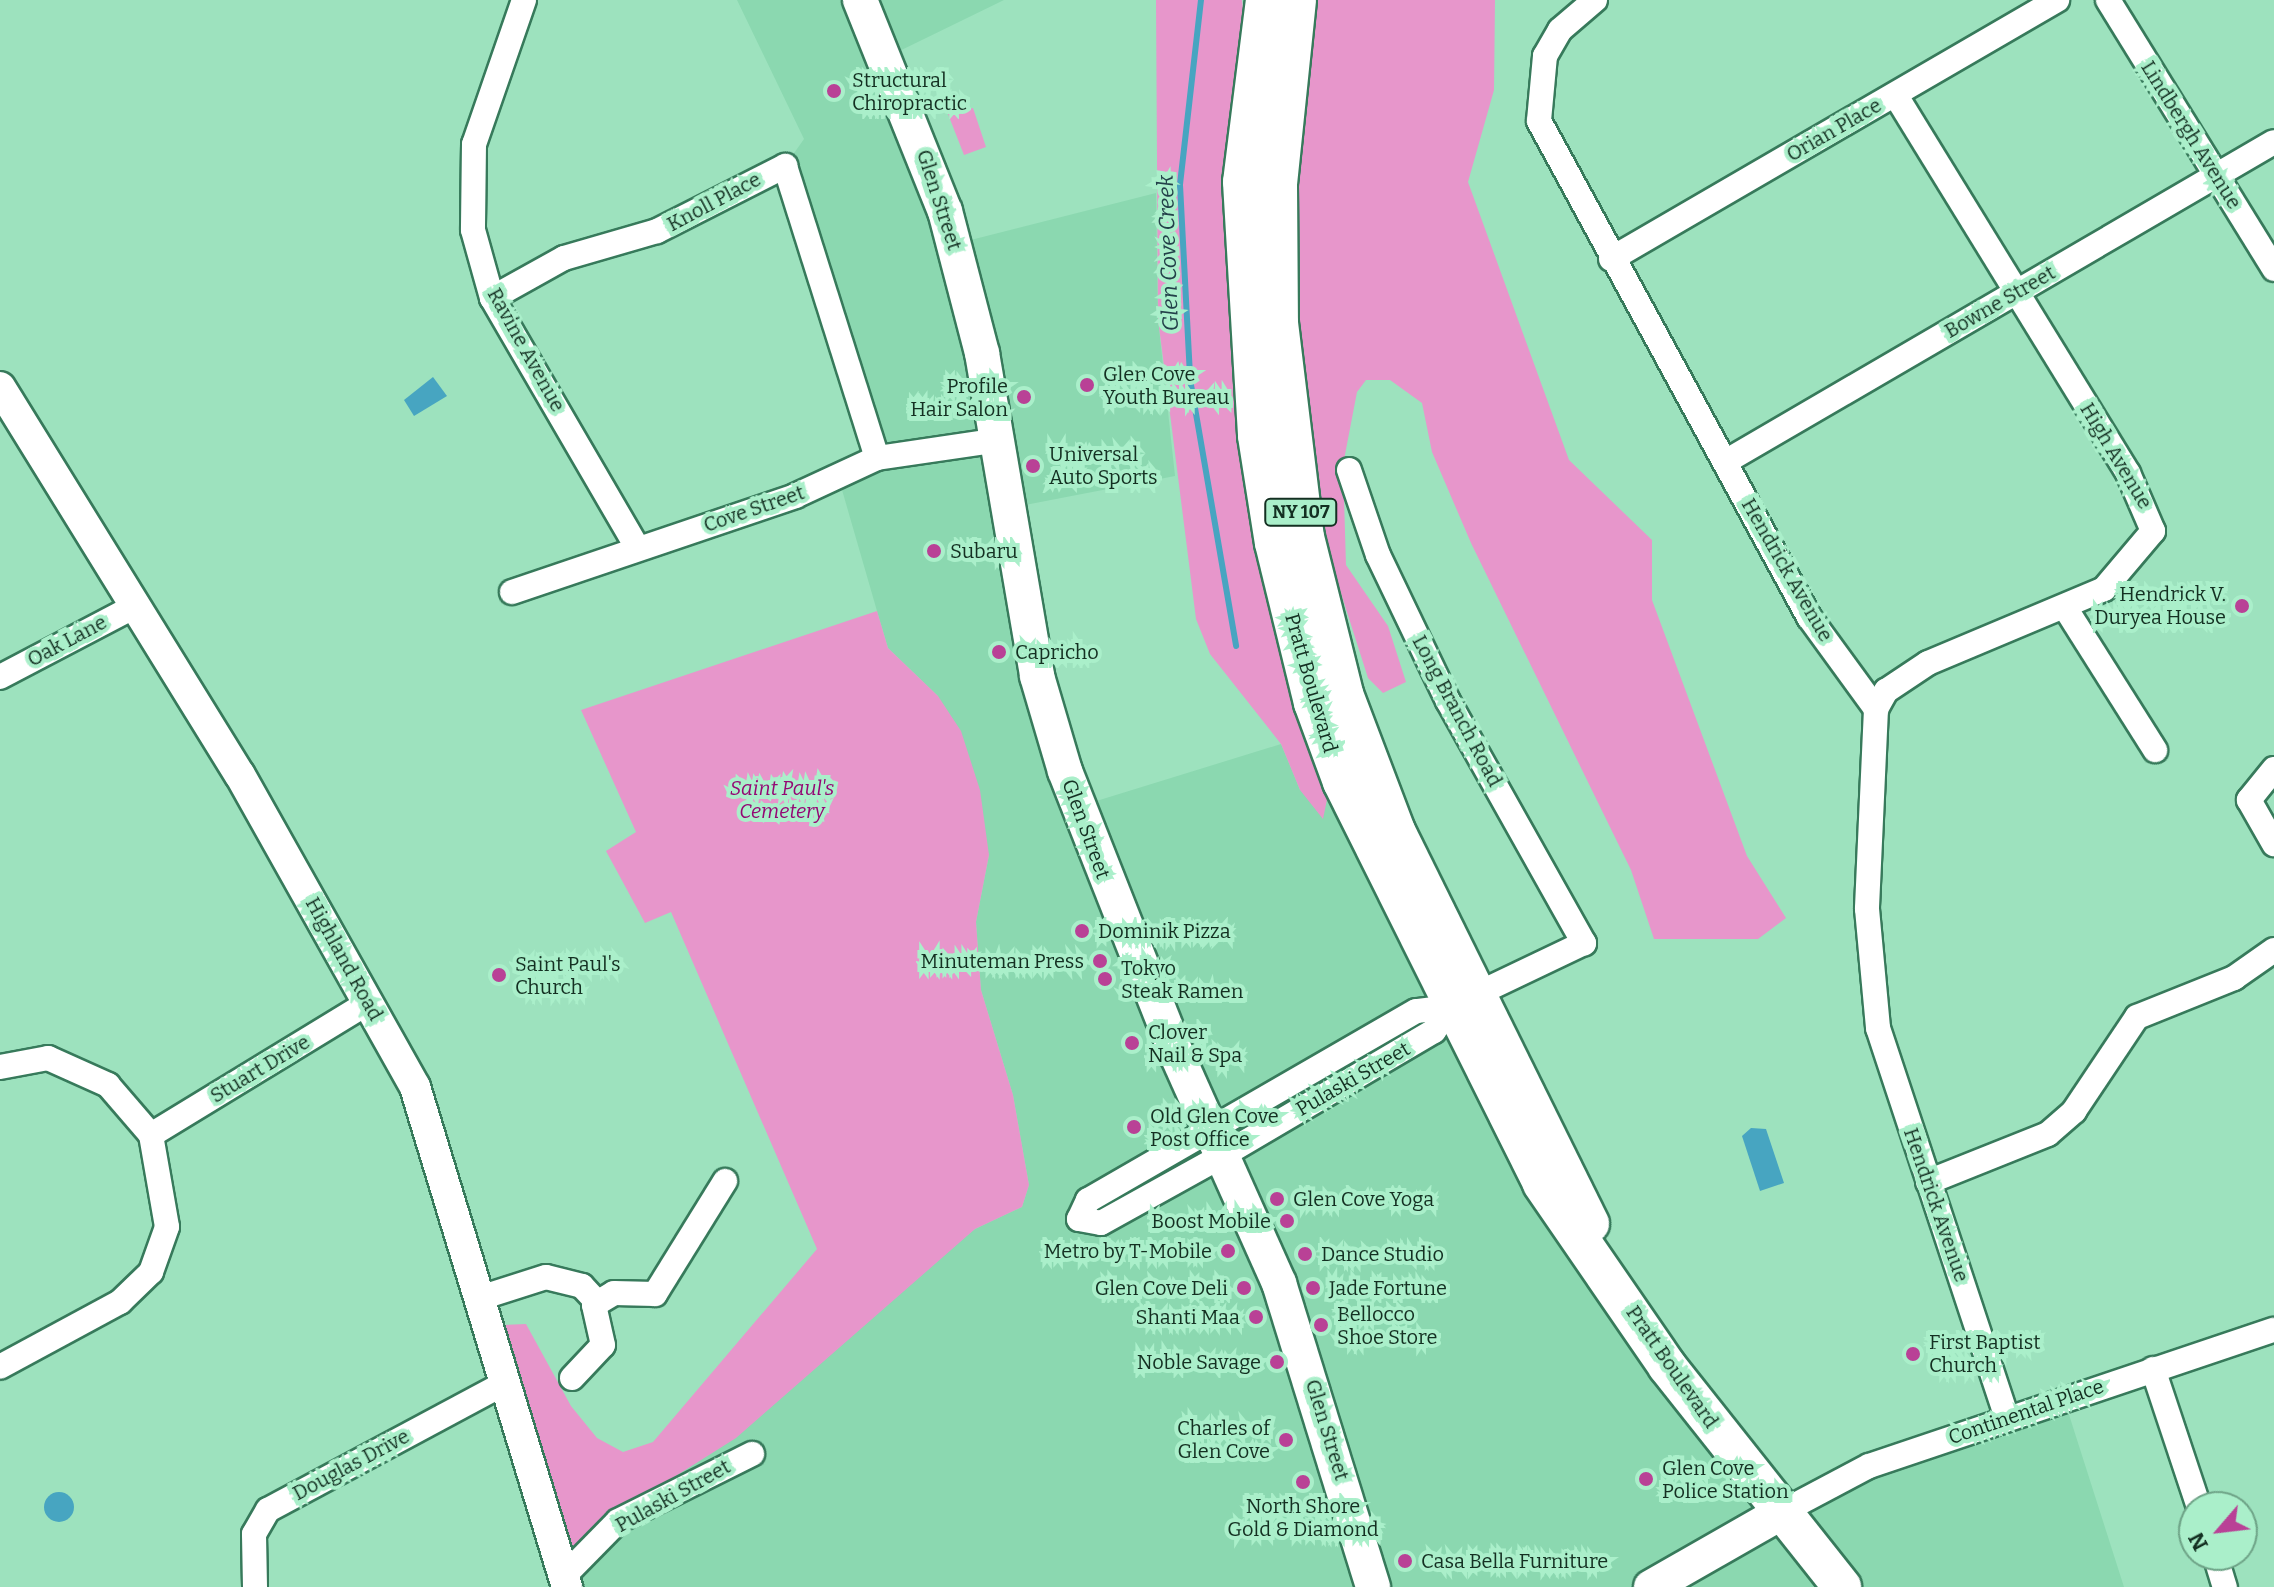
<!DOCTYPE html>
<style>
body{margin:0}
#map{position:relative;width:2274px;height:1587px;overflow:hidden;background:#9de2be;font-family:Bitter,serif}
div>[style]{position:absolute}
.built>*{inset:0;background:#8bd8b0}
.green>*{inset:0;background:#e796cb}
.water>*{inset:0;background:#47a5c1}
.round{border-radius:50%}
.stream>*{height:6px;margin:-3px;padding:0 3px;transform-origin:3px;border-radius:3px;background:#47a5c1}
.roads{filter:drop-shadow(2px 0 #377a5b) drop-shadow(-2px 0 #377a5b) drop-shadow(0 2px #377a5b) drop-shadow(0 -2px #377a5b)}
.minor>*{height:24px;margin:-12px;padding:0 12px;transform-origin:12px;border-radius:12px;background:#fff}
.tertiary>*{height:30px;margin:-15px;padding:0 15px;transform-origin:15px;border-radius:15px;background:#fff}
.secondary>*{height:34px;margin:-17px;padding:0 17px;transform-origin:17px;border-radius:17px;background:#fff}
.primary>*{height:38px;margin:-19px;padding:0 19px;transform-origin:19px;border-radius:19px;background:#fff}
.dots>*{width:22px;height:22px;translate:-50% -50%;box-sizing:border-box;border:4px solid #aaefca;border-radius:50%}
span{translate:-50% -50%;white-space:nowrap;text-align:center;line-height:1.15;-webkit-text-stroke:8px #aaefca;paint-order:stroke}
.shield-label span{padding:2px 6px;background:#aaefca;border:2px solid;border-radius:6px;-webkit-text-stroke-width:0}
.shield-label{font-size:18px;color:#143022;font-weight:700}
.poi-label{font-size:20px;color:#143022}
.left{translate:0 -50%;text-align:left}
.right{translate:-100% -50%;text-align:right}
.street-label{font-size:20px;color:#143022}
.park-label{font-size:20px;color:#940774;font-style:italic}
.water-label{font-size:22px;color:#234049;font-style:italic}
.north{position:absolute;left:2178px;top:1491px;width:80px;height:80px;box-sizing:border-box;background:#aaefca;border:2px solid #6ea387;border-radius:50%;rotate:242deg;font-size:22px;font-weight:700;line-height:32px;text-align:center;color:#143022}
.north::after{content:'';display:block;margin:auto;width:28px;height:36px;background:#b94196;clip-path:polygon(50% 0,100% 100%,50% 72%,0 100%)}
</style>
<div id="map">
<div class="built">
<i style="clip-path:polygon(737px 0,1004px 0,883px 59px,951px 245px,1156px 193px,1158px 319px,1175px 476px,1009px 508px,1077px 807px,1281px 744px,1300px 790px,1330px 785px,1602px 1261px,1783px 1510px,2064px 1399px,2124px 1587px,567px 1587px,598px 1525px,975px 1229px,1022px 1207px,1029px 1185px,1013px 1095px,981px 990px,976px 922px,989px 855px,938px 696px,888px 648px,877px 611px,838px 476px,877px 459px,785px 166px,804px 139px)"></i>
</div>
<div class="green">
<i style="clip-path:polygon(1156px 0,1242px 0,1330px 785px,1323px 819px,1300px 790px,1281px 744px,1210px 654px,1196px 619px,1158px 319px)"></i>
<i style="clip-path:polygon(1306px 0,1495px 0,1494px 90px,1468px 182px,1569px 460px,1652px 540px,1652px 600px,1747px 856px,1786px 918px,1758px 939px,1654px 939px,1631px 870px,1471px 543px,1432px 452px,1422px 403px,1390px 380px,1366px 380px,1357px 392px,1343px 465px,1346px 565px,1388px 626px,1406px 682px,1383px 693px,1368px 678px,1318px 521px,1291px 366px,1286px 160px)"></i>
<i style="clip-path:polygon(973px 108px,986px 147px,964px 155px,948px 114px)"></i>
<i style="clip-path:polygon(877px 611px,888px 648px,938px 696px,961px 731px,980px 790px,989px 855px,976px 922px,981px 990px,1013px 1095px,1029px 1185px,1022px 1207px,975px 1229px,736px 1438px,598px 1525px,563px 1577px,501px 1339px,503px 1325px,526px 1324px,571px 1406px,597px 1438px,623px 1452px,653px 1442px,817px 1249px,671px 912px,645px 923px,606px 851px,636px 832px,581px 710px)"></i>
</div>
<div class="water">
<i style="clip-path:polygon(433px 377px,447px 396px,414px 416px,404px 400px)"></i>
<i style="clip-path:polygon(1751px 1128px,1766px 1129px,1784px 1183px,1760px 1191px,1742px 1136px)"></i>
<i class="round" style="left:44px;top:1492px;width:30px;height:30px"></i>
</div>
<div class="stream">
<i style="left:1201px;top:0;width:186px;rotate:96.5deg"></i>
<i style="left:1180px;top:185px;width:194px;rotate:87deg"></i>
<i style="left:1190px;top:379px;width:271px;rotate:80.2deg"></i>
</div>
<div class="roads">
<div class="minor">
<i style="left:524px;top:0;width:152px;rotate:109.1deg"></i>
<i style="left:474px;top:144px;width:86px;rotate:90.7deg"></i>
<i style="left:473px;top:230px;width:71px;rotate:74.4deg"></i>
<i style="left:492px;top:298px;width:290px;rotate:59.8deg"></i>
<i style="left:1595px;top:0;width:46px;rotate:139.4deg"></i>
<i style="left:1560px;top:30px;width:30px;rotate:120deg"></i>
<i style="left:1545px;top:56px;width:65px;rotate:95.3deg"></i>
<i style="left:1539px;top:121px;width:565px;rotate:61.44deg"></i>
<i style="left:1809px;top:617px;width:114px;rotate:53.9deg"></i>
<i style="left:1876px;top:709px;width:200px;rotate:92.6deg"></i>
<i style="left:1867px;top:909px;width:120px;rotate:84.7deg"></i>
<i style="left:1878px;top:1028px;width:411px;rotate:71.7deg"></i>
<i style="left:2108px;top:0;width:316px;rotate:58.3deg"></i>
<i style="left:1611px;top:259px;width:516px;rotate:-30.14deg"></i>
<i style="left:492px;top:298px;width:82px;rotate:-29.1deg"></i>
<i style="left:564px;top:258px;width:97px;rotate:-16.2deg"></i>
<i style="left:657px;top:231px;width:144px;rotate:-26.9deg"></i>
<i style="left:785px;top:166px;width:306px;rotate:72.5deg"></i>
<i style="left:1725px;top:462px;width:635px;rotate:-30.24deg"></i>
<i style="left:1349px;top:470px;width:90px;rotate:71.2deg"></i>
<i style="left:1378px;top:555px;width:162px;rotate:64.4deg"></i>
<i style="left:1448px;top:701px;width:278px;rotate:60.7deg"></i>
<i style="left:1584px;top:943px;width:148px;rotate:154.5deg"></i>
<i style="left:1450px;top:1007px;width:34px;rotate:173deg"></i>
<i style="left:1416px;top:1011px;width:379px;rotate:150deg"></i>
<i style="left:1088px;top:1200px;width:21px;rotate:115deg"></i>
<i style="left:1079px;top:1219px;width:22px;rotate:10deg"></i>
<i style="left:1101px;top:1223px;width:136px;rotate:-29deg"></i>
<i style="left:1220px;top:1157px;width:248px;rotate:-30.5deg"></i>
<i style="left:1434px;top:1031px;width:29px;rotate:-56deg"></i>
<i style="left:512px;top:592px;width:299px;rotate:-18.7deg"></i>
<i style="left:795px;top:496px;width:90px;rotate:-24.9deg"></i>
<i style="left:877px;top:458px;width:123px;rotate:-8.4deg"></i>
<i style="left:2066px;top:609px;width:167px;rotate:57.7deg"></i>
<i style="left:0;top:677px;width:153px;rotate:-27.7deg"></i>
<i style="left:1876px;top:709px;width:21px;rotate:-61deg"></i>
<i style="left:1886px;top:691px;width:50px;rotate:-33.7deg"></i>
<i style="left:1928px;top:663px;width:191px;rotate:-22.8deg"></i>
<i style="left:2104px;top:589px;width:76px;rotate:-49.8deg"></i>
<i style="left:2153px;top:531px;width:63px;rotate:-113.3deg"></i>
<i style="left:2128px;top:473px;width:444px;rotate:-121.6deg"></i>
<i style="left:2274px;top:769px;width:40px;rotate:129deg"></i>
<i style="left:2249px;top:800px;width:51px;rotate:60.4deg"></i>
<i style="left:0;top:1067px;width:49px;rotate:-10.6deg"></i>
<i style="left:48px;top:1058px;width:66px;rotate:24.2deg"></i>
<i style="left:108px;top:1085px;width:66px;rotate:49.3deg"></i>
<i style="left:151px;top:1135px;width:93px;rotate:80.1deg"></i>
<i style="left:167px;top:1227px;width:48px;rotate:109.6deg"></i>
<i style="left:151px;top:1272px;width:43px;rotate:135.9deg"></i>
<i style="left:120px;top:1302px;width:136px;rotate:151.6deg"></i>
<i style="left:151px;top:1135px;width:255px;rotate:-31.4deg"></i>
<i style="left:1928px;top:1182px;width:129px;rotate:-21.8deg"></i>
<i style="left:2048px;top:1134px;width:35px;rotate:-41deg"></i>
<i style="left:2074px;top:1111px;width:113px;rotate:-56.2deg"></i>
<i style="left:2137px;top:1017px;width:105px;rotate:-21.9deg"></i>
<i style="left:2234px;top:978px;width:49px;rotate:-35deg"></i>
<i style="left:480px;top:1298px;width:69px;rotate:-17.7deg"></i>
<i style="left:546px;top:1277px;width:37px;rotate:14deg"></i>
<i style="left:582px;top:1286px;width:22px;rotate:47deg"></i>
<i style="left:2153px;top:1369px;width:145px;rotate:71.6deg"></i>
<i style="left:572px;top:1378px;width:45px;rotate:-46.8deg"></i>
<i style="left:603px;top:1345px;width:41px;rotate:-102.7deg"></i>
<i style="left:594px;top:1305px;width:23px;rotate:-31deg"></i>
<i style="left:614px;top:1293px;width:41px;rotate:1.4deg"></i>
<i style="left:655px;top:1294px;width:133px;rotate:-58.2deg"></i>
<i style="left:1784px;top:1511px;width:96px;rotate:-27.9deg"></i>
<i style="left:1869px;top:1466px;width:427px;rotate:-18.6deg"></i>
<i style="left:2215px;top:1555px;width:34px;rotate:73deg"></i>
<i style="left:563px;top:1577px;width:78px;rotate:-45.5deg"></i>
<i style="left:618px;top:1521px;width:150px;rotate:-26.6deg"></i>
<i style="left:255px;top:1587px;width:53px;rotate:-91.1deg"></i>
<i style="left:254px;top:1534px;width:28px;rotate:-60deg"></i>
<i style="left:268px;top:1510px;width:269px;rotate:-28.2deg"></i>
</div>
<div class="tertiary">
<i style="left:0;top:387px;width:456px;rotate:58.3deg"></i>
<i style="left:240px;top:775px;width:358px;rotate:60.7deg"></i>
<i style="left:415px;top:1087px;width:523px;rotate:73.09deg"></i>
</div>
<div class="secondary">
<i style="left:860px;top:0;width:227px;rotate:68.1deg"></i>
<i style="left:945px;top:211px;width:147px;rotate:75.4deg"></i>
<i style="left:982px;top:353px;width:328px;rotate:80.3deg"></i>
<i style="left:1037px;top:676px;width:99px;rotate:73.6deg"></i>
<i style="left:1065px;top:771px;width:305px;rotate:68.5deg"></i>
<i style="left:1177px;top:1055px;width:250px;rotate:65.9deg"></i>
<i style="left:1279px;top:1283px;width:318px;rotate:72.8deg"></i>
<i style="left:1651px;top:1587px;width:153px;rotate:-29.7deg"></i>
</div>
<div class="primary">
<i style="left:1265px;top:0;width:183px;rotate:97.2deg"></i>
<i style="left:1242px;top:182px;width:254px;rotate:86.6deg"></i>
<i style="left:1257px;top:436px;width:108px;rotate:81deg"></i>
<i style="left:1274px;top:543px;width:165px;rotate:76.3deg"></i>
<i style="left:1313px;top:703px;width:84px;rotate:69.8deg"></i>
<i style="left:1342px;top:782px;width:449px;rotate:63.5deg"></i>
<i style="left:1542px;top:1184px;width:221px;rotate:55.5deg"></i>
<i style="left:1667px;top:1366px;width:282px;rotate:51.6deg"></i>
<i style="left:1297px;top:0;width:186px;rotate:95.9deg"></i>
<i style="left:1278px;top:185px;width:138px;rotate:89.6deg"></i>
<i style="left:1279px;top:323px;width:216px;rotate:83.1deg"></i>
<i style="left:1305px;top:537px;width:162px;rotate:76deg"></i>
<i style="left:1344px;top:694px;width:147px;rotate:69.2deg"></i>
<i style="left:1396px;top:831px;width:438px;rotate:63.7deg"></i>
</div>
</div>
<div class="dots">
<i style="left:834px;top:91px;background:#b94196"></i>
<i style="left:1087px;top:385px;background:#b94196"></i>
<i style="left:1024px;top:397px;background:#b94196"></i>
<i style="left:1033px;top:466px;background:#b94196"></i>
<i style="left:934px;top:551px;background:#b94196"></i>
<i style="left:2242px;top:606px;background:#b94196"></i>
<i style="left:999px;top:652px;background:#b94196"></i>
<i style="left:1082px;top:931px;background:#b94196"></i>
<i style="left:1100px;top:961px;background:#b94196"></i>
<i style="left:499px;top:975px;background:#b94196"></i>
<i style="left:1105px;top:979px;background:#b94196"></i>
<i style="left:1132px;top:1043px;background:#b94196"></i>
<i style="left:1134px;top:1127px;background:#b94196"></i>
<i style="left:1277px;top:1199px;background:#b94196"></i>
<i style="left:1287px;top:1221px;background:#b94196"></i>
<i style="left:1228px;top:1251px;background:#b94196"></i>
<i style="left:1305px;top:1254px;background:#b94196"></i>
<i style="left:1244px;top:1288px;background:#b94196"></i>
<i style="left:1313px;top:1288px;background:#b94196"></i>
<i style="left:1256px;top:1317px;background:#b94196"></i>
<i style="left:1321px;top:1325px;background:#b94196"></i>
<i style="left:1913px;top:1354px;background:#b94196"></i>
<i style="left:1277px;top:1362px;background:#b94196"></i>
<i style="left:1286px;top:1440px;background:#b94196"></i>
<i style="left:1646px;top:1479px;background:#b94196"></i>
<i style="left:1303px;top:1482px;background:#b94196"></i>
<i style="left:1405px;top:1561px;background:#b94196"></i>
</div>
<div class="shield-label">
<span style="left:1301px;top:512px">NY 107</span>
</div>
<div class="poi-label">
<span class="left" style="left:852px;top:92px">Structural<br>Chiropractic</span>
<span class="left" style="left:1103px;top:386px">Glen Cove<br>Youth Bureau</span>
<span class="right" style="left:1008px;top:398px">Profile<br>Hair Salon</span>
<span class="left" style="left:1049px;top:466px">Universal<br>Auto Sports</span>
<span class="left" style="left:950px;top:551px">Subaru</span>
<span class="right" style="left:2226px;top:606px">Hendrick V.<br>Duryea House</span>
<span class="left" style="left:1015px;top:652px">Capricho</span>
<span class="left" style="left:1098px;top:931px">Dominik Pizza</span>
<span class="right" style="left:1084px;top:961px">Minuteman Press</span>
<span class="left" style="left:515px;top:976px">Saint Paul's<br>Church</span>
<span class="left" style="left:1121px;top:980px">Tokyo<br>Steak Ramen</span>
<span class="left" style="left:1148px;top:1044px">Clover<br>Nail &amp; Spa</span>
<span class="left" style="left:1150px;top:1128px">Old Glen Cove<br>Post Office</span>
<span class="left" style="left:1293px;top:1199px">Glen Cove Yoga</span>
<span class="right" style="left:1271px;top:1221px">Boost Mobile</span>
<span class="right" style="left:1212px;top:1251px">Metro by T-Mobile</span>
<span class="left" style="left:1321px;top:1254px">Dance Studio</span>
<span class="right" style="left:1228px;top:1288px">Glen Cove Deli</span>
<span class="left" style="left:1329px;top:1288px">Jade Fortune</span>
<span class="left" style="left:1337px;top:1326px">Bellocco<br>Shoe Store</span>
<span class="right" style="left:1240px;top:1317px">Shanti Maa</span>
<span class="left" style="left:1929px;top:1354px">First Baptist<br>Church</span>
<span class="right" style="left:1261px;top:1362px">Noble Savage</span>
<span class="right" style="left:1270px;top:1440px">Charles of<br>Glen Cove</span>
<span class="left" style="left:1662px;top:1480px">Glen Cove<br>Police Station</span>
<span style="left:1303px;top:1518px">North Shore<br>Gold &amp; Diamond</span>
<span class="left" style="left:1421px;top:1561px">Casa Bella Furniture</span>
</div>
<div class="street-label">
<span style="left:1834px;top:130px;rotate:-30deg">Orian Place</span>
<span style="left:2191px;top:135px;rotate:58deg">Lindbergh Avenue</span>
<span style="left:939px;top:200px;rotate:72deg">Glen Street</span>
<span style="left:714px;top:202px;rotate:-28deg">Knoll Place</span>
<span style="left:2000px;top:302px;rotate:-30deg">Bowne Street</span>
<span style="left:526px;top:350px;rotate:61deg">Ravine Avenue</span>
<span style="left:2116px;top:456px;rotate:59deg">High Avenue</span>
<span style="left:754px;top:509px;rotate:-19deg">Cove Street</span>
<span style="left:1787px;top:570px;rotate:60deg">Hendrick Avenue</span>
<span style="left:67px;top:641px;rotate:-28deg">Oak Lane</span>
<span style="left:1311px;top:683px;rotate:74deg">Pratt Boulevard</span>
<span style="left:1457px;top:711px;rotate:62deg">Long Branch Road</span>
<span style="left:1086px;top:829px;rotate:70deg">Glen Street</span>
<span style="left:344px;top:959px;rotate:61deg">Highland Road</span>
<span style="left:260px;top:1069px;rotate:-31deg">Stuart Drive</span>
<span style="left:1353px;top:1079px;rotate:-30deg">Pulaski Street</span>
<span style="left:1936px;top:1205px;rotate:71deg">Hendrick Avenue</span>
<span style="left:1672px;top:1367px;rotate:55deg">Pratt Boulevard</span>
<span style="left:2026px;top:1412px;rotate:-19deg">Continental Place</span>
<span style="left:1327px;top:1430px;rotate:73deg">Glen Street</span>
<span style="left:351px;top:1465px;rotate:-28deg">Douglas Drive</span>
<span style="left:673px;top:1496px;rotate:-29deg">Pulaski Street</span>
</div>
<div class="park-label">
<span style="left:782px;top:800px">Saint Paul's<br>Cemetery</span>
</div>
<div class="water-label">
<span style="left:1168px;top:253px;rotate:-92deg">Glen Cove Creek</span>
</div>
<div class="north">N</div>
</div>
